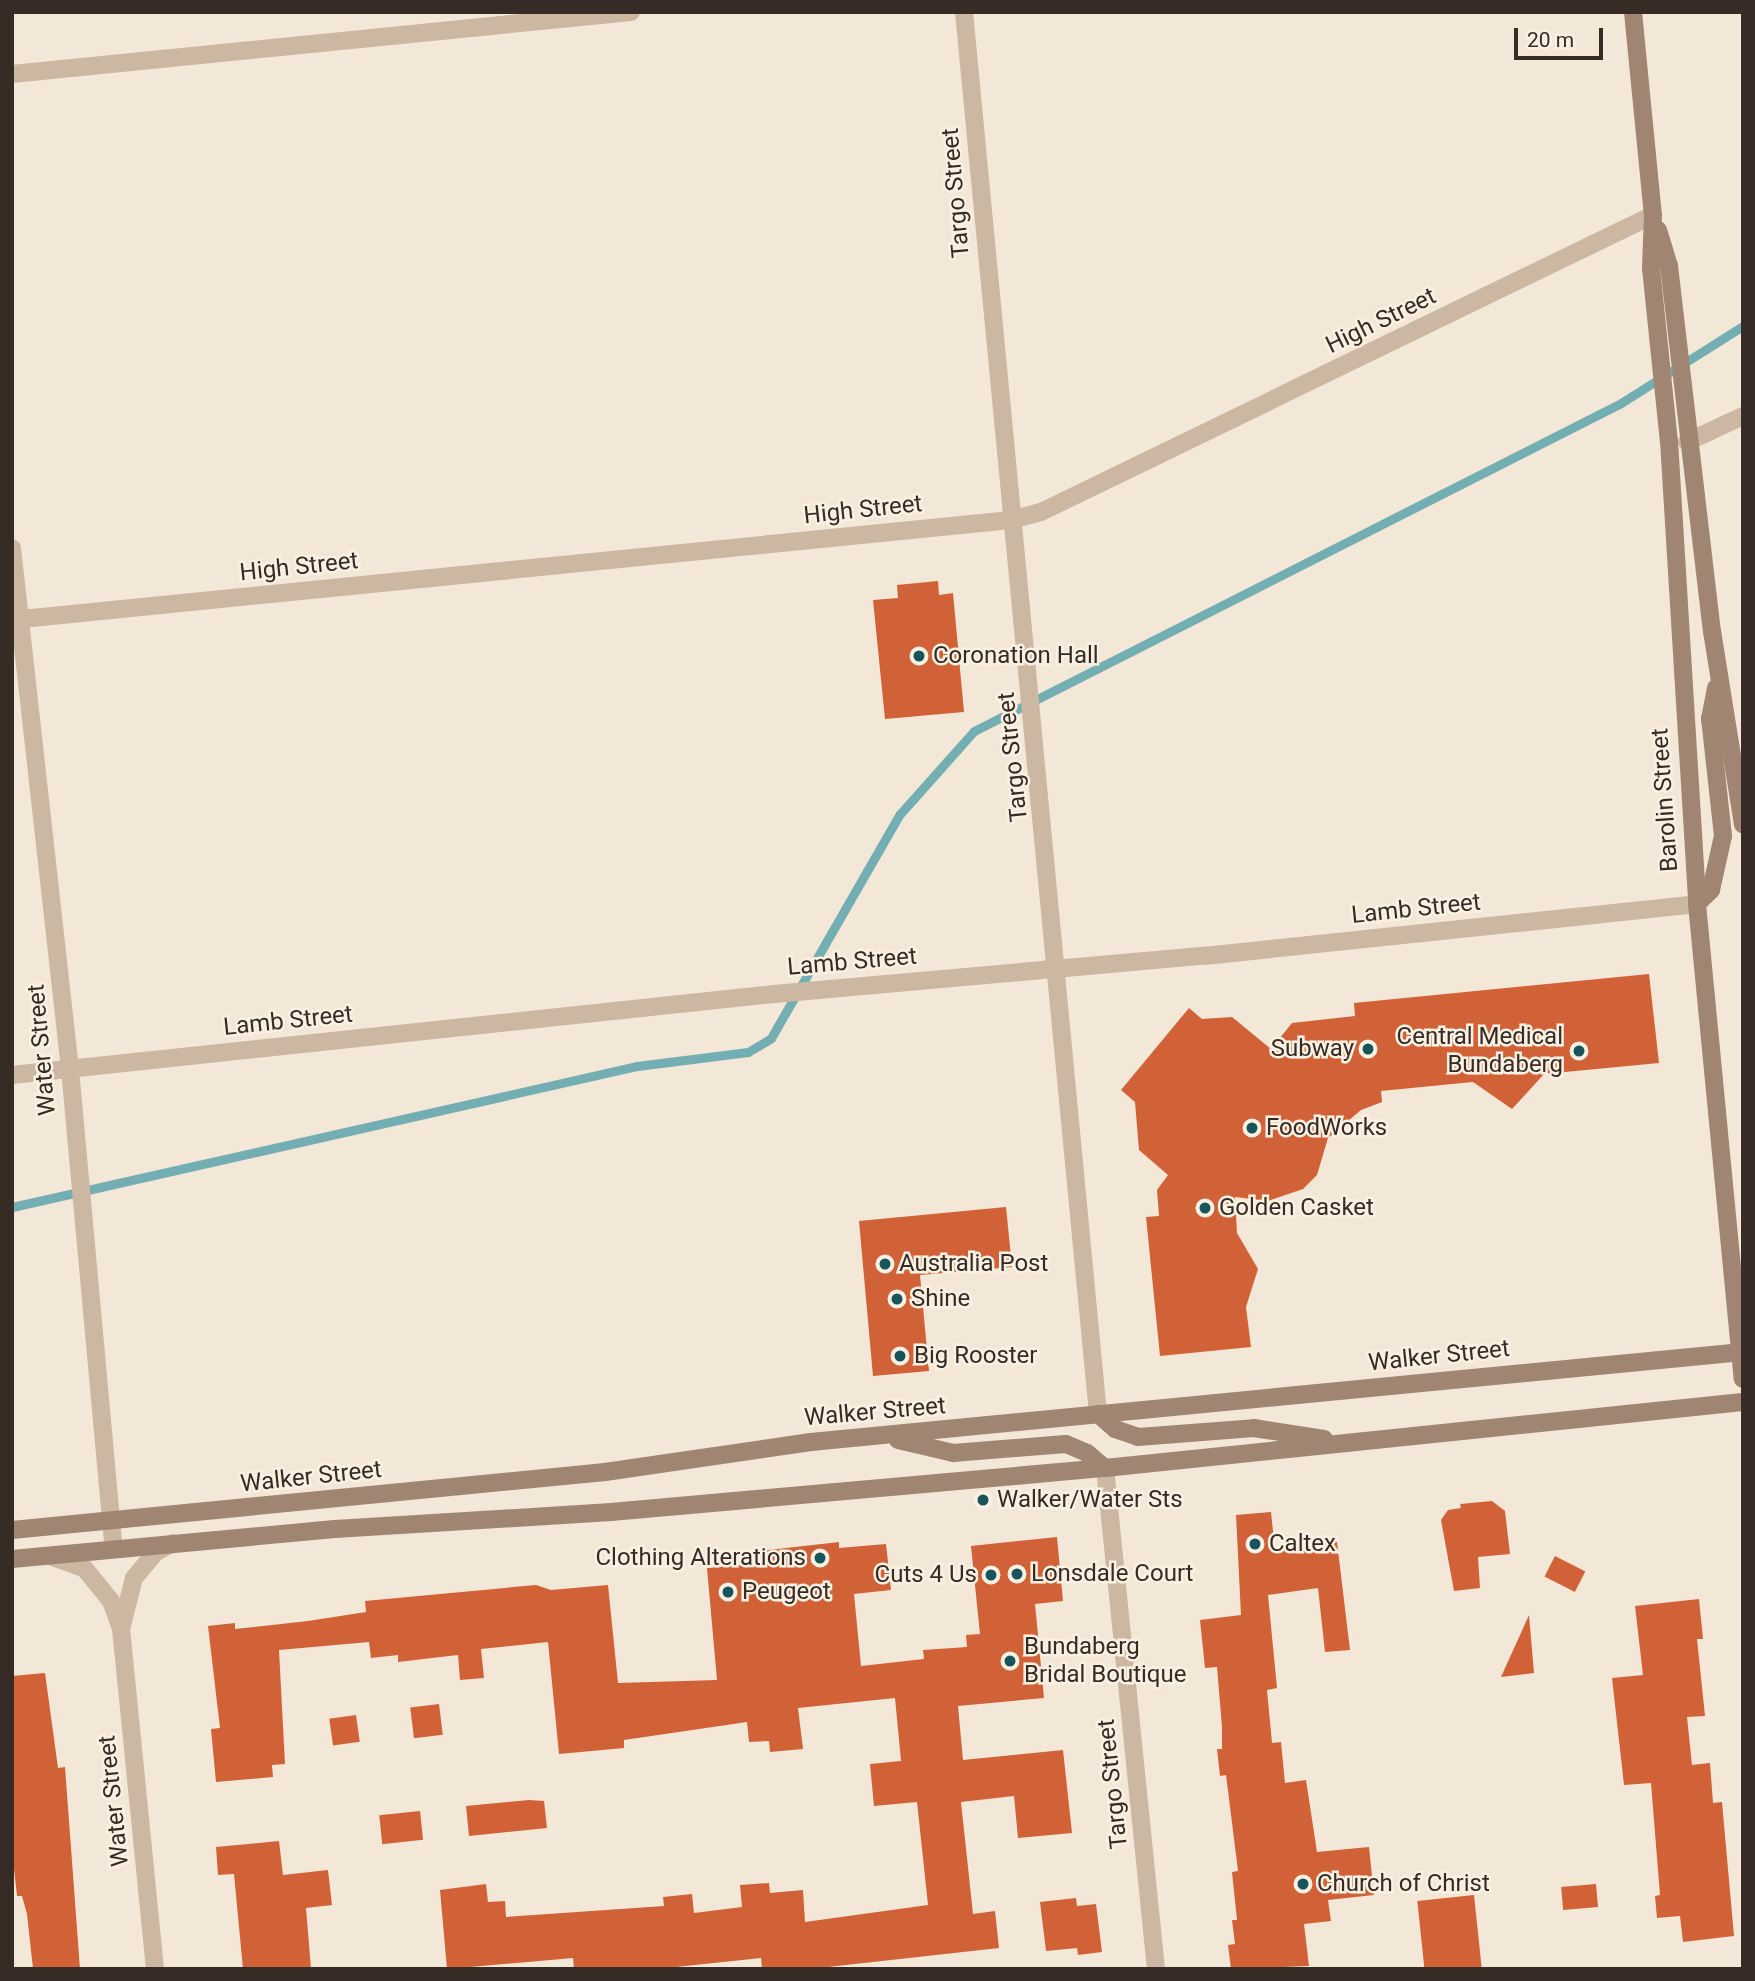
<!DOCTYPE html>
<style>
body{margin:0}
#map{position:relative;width:1755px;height:1981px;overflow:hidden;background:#f3e7d7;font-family:Roboto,sans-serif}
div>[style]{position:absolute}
.stream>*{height:9px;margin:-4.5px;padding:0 4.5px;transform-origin:4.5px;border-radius:4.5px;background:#73aeb3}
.building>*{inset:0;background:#d16237;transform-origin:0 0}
.street>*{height:18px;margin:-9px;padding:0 9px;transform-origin:9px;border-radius:9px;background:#ccb7a2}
.secondary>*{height:18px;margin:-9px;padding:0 9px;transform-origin:9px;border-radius:9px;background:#a08573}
.dots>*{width:19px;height:19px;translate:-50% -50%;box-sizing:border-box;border:4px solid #fbf1e3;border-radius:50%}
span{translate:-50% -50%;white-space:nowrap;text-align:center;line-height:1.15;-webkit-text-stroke:5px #fbf1e3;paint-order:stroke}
.street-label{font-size:24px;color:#362b25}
.poi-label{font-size:24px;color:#362b25}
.left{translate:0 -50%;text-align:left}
.right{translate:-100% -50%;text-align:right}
.frame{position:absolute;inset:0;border:14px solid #362b25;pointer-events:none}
.scale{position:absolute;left:1514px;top:28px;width:89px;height:32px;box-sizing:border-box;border:4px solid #362b25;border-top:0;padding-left:9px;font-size:21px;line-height:24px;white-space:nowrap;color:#362b25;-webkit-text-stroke:5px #fbf1e3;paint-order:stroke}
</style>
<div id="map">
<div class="stream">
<i style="left:12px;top:1207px;width:641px;rotate:-12.71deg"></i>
<i style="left:637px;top:1066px;width:112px;rotate:-7.2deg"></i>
<i style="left:748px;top:1052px;width:27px;rotate:-31deg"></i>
<i style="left:771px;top:1038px;width:258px;rotate:-60.1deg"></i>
<i style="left:900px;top:814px;width:111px;rotate:-48.3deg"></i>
<i style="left:974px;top:731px;width:725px;rotate:-26.88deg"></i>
<i style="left:1621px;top:403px;width:144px;rotate:-32.3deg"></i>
</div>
<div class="building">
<i style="clip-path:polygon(938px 581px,939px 595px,953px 593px,964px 712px,885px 719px,873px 600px,898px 598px,897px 585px)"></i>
<i style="clip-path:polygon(1649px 974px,1659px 1063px,1544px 1074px,1512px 1109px,1473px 1082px,1381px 1091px,1382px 1102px,1361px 1110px,1328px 1138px,1317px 1175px,1303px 1189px,1268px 1201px,1235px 1197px,1237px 1233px,1258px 1269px,1246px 1307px,1251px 1347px,1160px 1356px,1146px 1217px,1159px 1216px,1157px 1190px,1168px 1175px,1139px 1150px,1135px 1102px,1121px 1090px,1189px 1008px,1202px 1019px,1232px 1017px,1271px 1049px,1292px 1023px,1355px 1016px,1354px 1003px)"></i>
<i style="clip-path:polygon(1006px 1207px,1012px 1267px,920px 1275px,929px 1371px,873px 1376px,859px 1221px)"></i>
<i style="clip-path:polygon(1492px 1501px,1505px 1511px,1510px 1554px,1478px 1557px,1480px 1588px,1454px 1591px,1441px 1520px,1448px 1510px,1461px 1508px,1460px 1504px)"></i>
<i style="clip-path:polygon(1271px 1512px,1275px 1550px,1337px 1542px,1350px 1650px,1325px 1652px,1318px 1588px,1268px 1595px,1277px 1688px,1267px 1690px,1272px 1743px,1281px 1742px,1285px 1783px,1306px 1780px,1317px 1852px,1369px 1847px,1374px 1895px,1328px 1900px,1331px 1921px,1304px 1924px,1309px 1966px,1231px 1969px,1228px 1945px,1235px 1944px,1232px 1920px,1237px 1920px,1232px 1872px,1238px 1871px,1226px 1775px,1220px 1776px,1217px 1749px,1222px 1749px,1222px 1727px,1217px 1667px,1205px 1668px,1200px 1620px,1241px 1615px,1236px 1515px)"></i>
<i style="clip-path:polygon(1057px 1537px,1063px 1601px,1035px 1604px,1044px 1698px,958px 1706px,963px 1760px,1063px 1750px,1072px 1833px,1018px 1838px,1014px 1796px,961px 1802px,973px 1914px,995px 1911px,999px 1948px,810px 1969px,762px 1969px,761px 1958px,657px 1969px,574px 1969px,573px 1958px,447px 1969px,440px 1890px,486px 1884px,488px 1902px,505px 1901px,506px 1917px,664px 1906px,663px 1897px,692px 1894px,694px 1913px,742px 1907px,740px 1885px,769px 1883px,770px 1893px,803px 1890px,805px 1922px,928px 1905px,917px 1802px,874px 1806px,870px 1764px,901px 1761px,895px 1698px,798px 1708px,803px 1749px,770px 1752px,769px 1741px,749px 1742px,747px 1722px,624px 1740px,624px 1748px,559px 1754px,548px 1642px,481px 1649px,484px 1678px,460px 1680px,458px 1655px,398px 1662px,398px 1655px,371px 1658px,369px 1642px,279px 1650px,285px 1764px,272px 1765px,273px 1777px,216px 1782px,211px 1729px,220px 1728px,208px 1626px,235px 1623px,235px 1629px,308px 1621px,366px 1612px,365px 1601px,536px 1585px,551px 1590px,608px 1585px,618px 1683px,717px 1680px,707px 1568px,744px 1565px,743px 1553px,839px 1542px,839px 1548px,886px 1544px,891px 1590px,854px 1594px,861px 1666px,924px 1659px,923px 1650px,967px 1647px,966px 1635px,980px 1634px,971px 1546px)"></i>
<i style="left:1555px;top:1556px;width:34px;height:23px;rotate:27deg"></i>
<i style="clip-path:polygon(1699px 1599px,1703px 1639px,1697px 1639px,1705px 1716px,1687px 1717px,1692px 1765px,1710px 1763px,1713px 1803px,1722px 1802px,1734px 1936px,1683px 1942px,1680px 1916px,1657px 1918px,1655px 1896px,1660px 1895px,1651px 1783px,1624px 1785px,1612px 1678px,1643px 1675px,1635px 1606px)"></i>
<i style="clip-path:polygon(1529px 1615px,1534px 1673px,1501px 1677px)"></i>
<i style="clip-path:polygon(45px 1673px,58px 1768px,65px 1767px,80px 1969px,33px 1969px,27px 1914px,22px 1896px,17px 1896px,12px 1851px,12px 1676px)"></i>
<i style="left:439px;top:1704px;width:31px;height:29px;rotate:83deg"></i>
<i style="left:356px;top:1715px;width:27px;height:27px;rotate:82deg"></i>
<i style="clip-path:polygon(529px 1800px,544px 1801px,547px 1828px,469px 1836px,466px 1806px)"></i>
<i style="left:420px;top:1811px;width:29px;height:41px;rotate:84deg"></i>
<i style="clip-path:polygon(279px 1841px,283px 1875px,328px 1870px,332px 1905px,306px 1908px,311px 1969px,243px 1969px,234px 1874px,218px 1875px,216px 1847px)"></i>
<i style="left:1596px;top:1884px;width:23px;height:35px;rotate:85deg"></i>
<i style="left:1474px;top:1895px;width:74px;height:57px;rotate:84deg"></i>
<i style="clip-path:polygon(1076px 1898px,1077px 1906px,1096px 1904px,1102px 1952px,1078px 1955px,1077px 1948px,1046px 1951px,1040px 1902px)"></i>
</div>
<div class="street">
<i style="left:964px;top:12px;width:1408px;rotate:84.54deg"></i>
<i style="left:12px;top:74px;width:622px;rotate:-5.72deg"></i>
<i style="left:1687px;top:442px;width:62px;rotate:-24.9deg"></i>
<i style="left:12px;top:548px;width:524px;rotate:83.65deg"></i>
<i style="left:70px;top:1069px;width:482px;rotate:84.8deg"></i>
<i style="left:12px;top:620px;width:1004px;rotate:-5.72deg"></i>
<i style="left:1011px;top:520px;width:31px;rotate:-15deg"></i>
<i style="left:1041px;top:512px;width:680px;rotate:-25.89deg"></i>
<i style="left:12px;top:1075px;width:766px;rotate:-6.07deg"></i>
<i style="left:774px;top:994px;width:432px;rotate:-5.1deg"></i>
<i style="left:1204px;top:956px;width:496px;rotate:-6deg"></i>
<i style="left:1105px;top:1468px;width:504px;rotate:84.19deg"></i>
<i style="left:50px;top:1556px;width:37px;rotate:20deg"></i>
<i style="left:85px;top:1569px;width:41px;rotate:50.9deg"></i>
<i style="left:111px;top:1601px;width:27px;rotate:70deg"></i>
<i style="left:155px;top:1969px;width:342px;rotate:-95.7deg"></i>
<i style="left:121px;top:1629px;width:53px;rotate:-75.7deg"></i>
<i style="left:134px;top:1578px;width:34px;rotate:-50deg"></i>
<i style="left:156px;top:1552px;width:19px;rotate:-28deg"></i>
</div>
<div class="secondary">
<i style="left:1633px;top:12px;width:204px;rotate:84.4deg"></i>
<i style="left:1653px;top:215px;width:53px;rotate:92.2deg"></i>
<i style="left:1651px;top:268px;width:174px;rotate:84.1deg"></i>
<i style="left:1669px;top:441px;width:464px;rotate:86.5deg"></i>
<i style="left:1697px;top:904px;width:477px;rotate:84.5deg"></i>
<i style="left:1658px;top:230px;width:38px;rotate:73deg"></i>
<i style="left:1669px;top:266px;width:368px;rotate:83.3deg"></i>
<i style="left:1712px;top:631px;width:196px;rotate:80.9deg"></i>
<i style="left:1697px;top:904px;width:20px;rotate:-45deg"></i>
<i style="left:1711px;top:890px;width:55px;rotate:-77.5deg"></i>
<i style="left:1723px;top:836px;width:118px;rotate:-96.3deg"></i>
<i style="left:1710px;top:719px;width:32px;rotate:-79deg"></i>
<i style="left:1098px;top:1414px;width:23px;rotate:41deg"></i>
<i style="left:1115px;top:1429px;width:24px;rotate:19deg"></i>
<i style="left:1138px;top:1437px;width:116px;rotate:-4.4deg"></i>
<i style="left:1254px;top:1428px;width:71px;rotate:8.9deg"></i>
<i style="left:898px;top:1440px;width:57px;rotate:13.3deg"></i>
<i style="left:953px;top:1453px;width:113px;rotate:-4.6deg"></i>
<i style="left:1066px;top:1444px;width:23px;rotate:23deg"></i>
<i style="left:1087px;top:1453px;width:23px;rotate:40deg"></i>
<i style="left:12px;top:1530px;width:596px;rotate:-5.59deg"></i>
<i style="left:605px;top:1472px;width:208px;rotate:-8.3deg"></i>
<i style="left:811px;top:1442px;width:936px;rotate:-5.52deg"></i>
<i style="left:12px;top:1559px;width:324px;rotate:-5.3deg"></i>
<i style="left:335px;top:1529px;width:277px;rotate:-3.5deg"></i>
<i style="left:611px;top:1512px;width:496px;rotate:-5.1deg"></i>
<i style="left:1105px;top:1468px;width:641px;rotate:-5.91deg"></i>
</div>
<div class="dots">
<i style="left:919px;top:656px;background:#17545b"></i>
<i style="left:1368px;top:1049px;background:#17545b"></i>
<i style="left:1579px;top:1051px;background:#17545b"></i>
<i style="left:1252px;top:1128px;background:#17545b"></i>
<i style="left:1205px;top:1208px;background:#17545b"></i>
<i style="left:885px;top:1264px;background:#17545b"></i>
<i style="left:897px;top:1299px;background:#17545b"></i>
<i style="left:900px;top:1356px;background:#17545b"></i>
<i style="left:983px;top:1500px;background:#17545b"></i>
<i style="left:1255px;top:1544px;background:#17545b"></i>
<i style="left:820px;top:1558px;background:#17545b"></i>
<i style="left:1017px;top:1574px;background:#17545b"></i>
<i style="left:991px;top:1575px;background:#17545b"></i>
<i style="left:728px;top:1592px;background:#17545b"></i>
<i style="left:1010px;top:1661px;background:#17545b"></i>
<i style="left:1303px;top:1884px;background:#17545b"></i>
</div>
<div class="street-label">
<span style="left:956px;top:193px;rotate:-95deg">Targo Street</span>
<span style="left:1381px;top:321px;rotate:-26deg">High Street</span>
<span style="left:863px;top:510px;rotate:-6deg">High Street</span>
<span style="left:299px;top:567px;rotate:-6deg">High Street</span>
<span style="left:1013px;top:757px;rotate:-96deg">Targo Street</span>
<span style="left:1665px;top:800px;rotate:-94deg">Barolin Street</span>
<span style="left:1416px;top:909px;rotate:-6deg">Lamb Street</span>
<span style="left:852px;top:962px;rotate:-5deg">Lamb Street</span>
<span style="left:288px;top:1021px;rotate:-6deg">Lamb Street</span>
<span style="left:42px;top:1050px;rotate:-95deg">Water Street</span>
<span style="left:1439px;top:1356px;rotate:-6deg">Walker Street</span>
<span style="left:875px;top:1412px;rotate:-5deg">Walker Street</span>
<span style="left:311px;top:1477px;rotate:-6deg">Walker Street</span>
<span style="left:1113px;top:1784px;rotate:-96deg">Targo Street</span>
<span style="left:114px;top:1801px;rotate:-96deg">Water Street</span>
</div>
<div class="poi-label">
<span class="left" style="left:933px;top:656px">Coronation Hall</span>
<span class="right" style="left:1563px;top:1051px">Central Medical<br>Bundaberg</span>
<span class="right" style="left:1354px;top:1049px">Subway</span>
<span class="left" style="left:1266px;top:1128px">FoodWorks</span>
<span class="left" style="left:1219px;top:1208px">Golden Casket</span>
<span class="left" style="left:899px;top:1264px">Australia Post</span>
<span class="left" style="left:911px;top:1299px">Shine</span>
<span class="left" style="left:914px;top:1356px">Big Rooster</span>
<span class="left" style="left:997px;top:1500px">Walker/Water Sts</span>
<span class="left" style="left:1269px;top:1544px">Caltex</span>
<span class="right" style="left:806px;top:1558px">Clothing Alterations</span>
<span class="left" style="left:1031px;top:1574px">Lonsdale Court</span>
<span class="right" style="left:977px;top:1575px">Cuts 4 Us</span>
<span class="left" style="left:742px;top:1592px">Peugeot</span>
<span class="left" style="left:1024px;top:1661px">Bundaberg<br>Bridal Boutique</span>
<span class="left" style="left:1317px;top:1884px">Church of Christ</span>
</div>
<div class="frame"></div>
<div class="scale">20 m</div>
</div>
